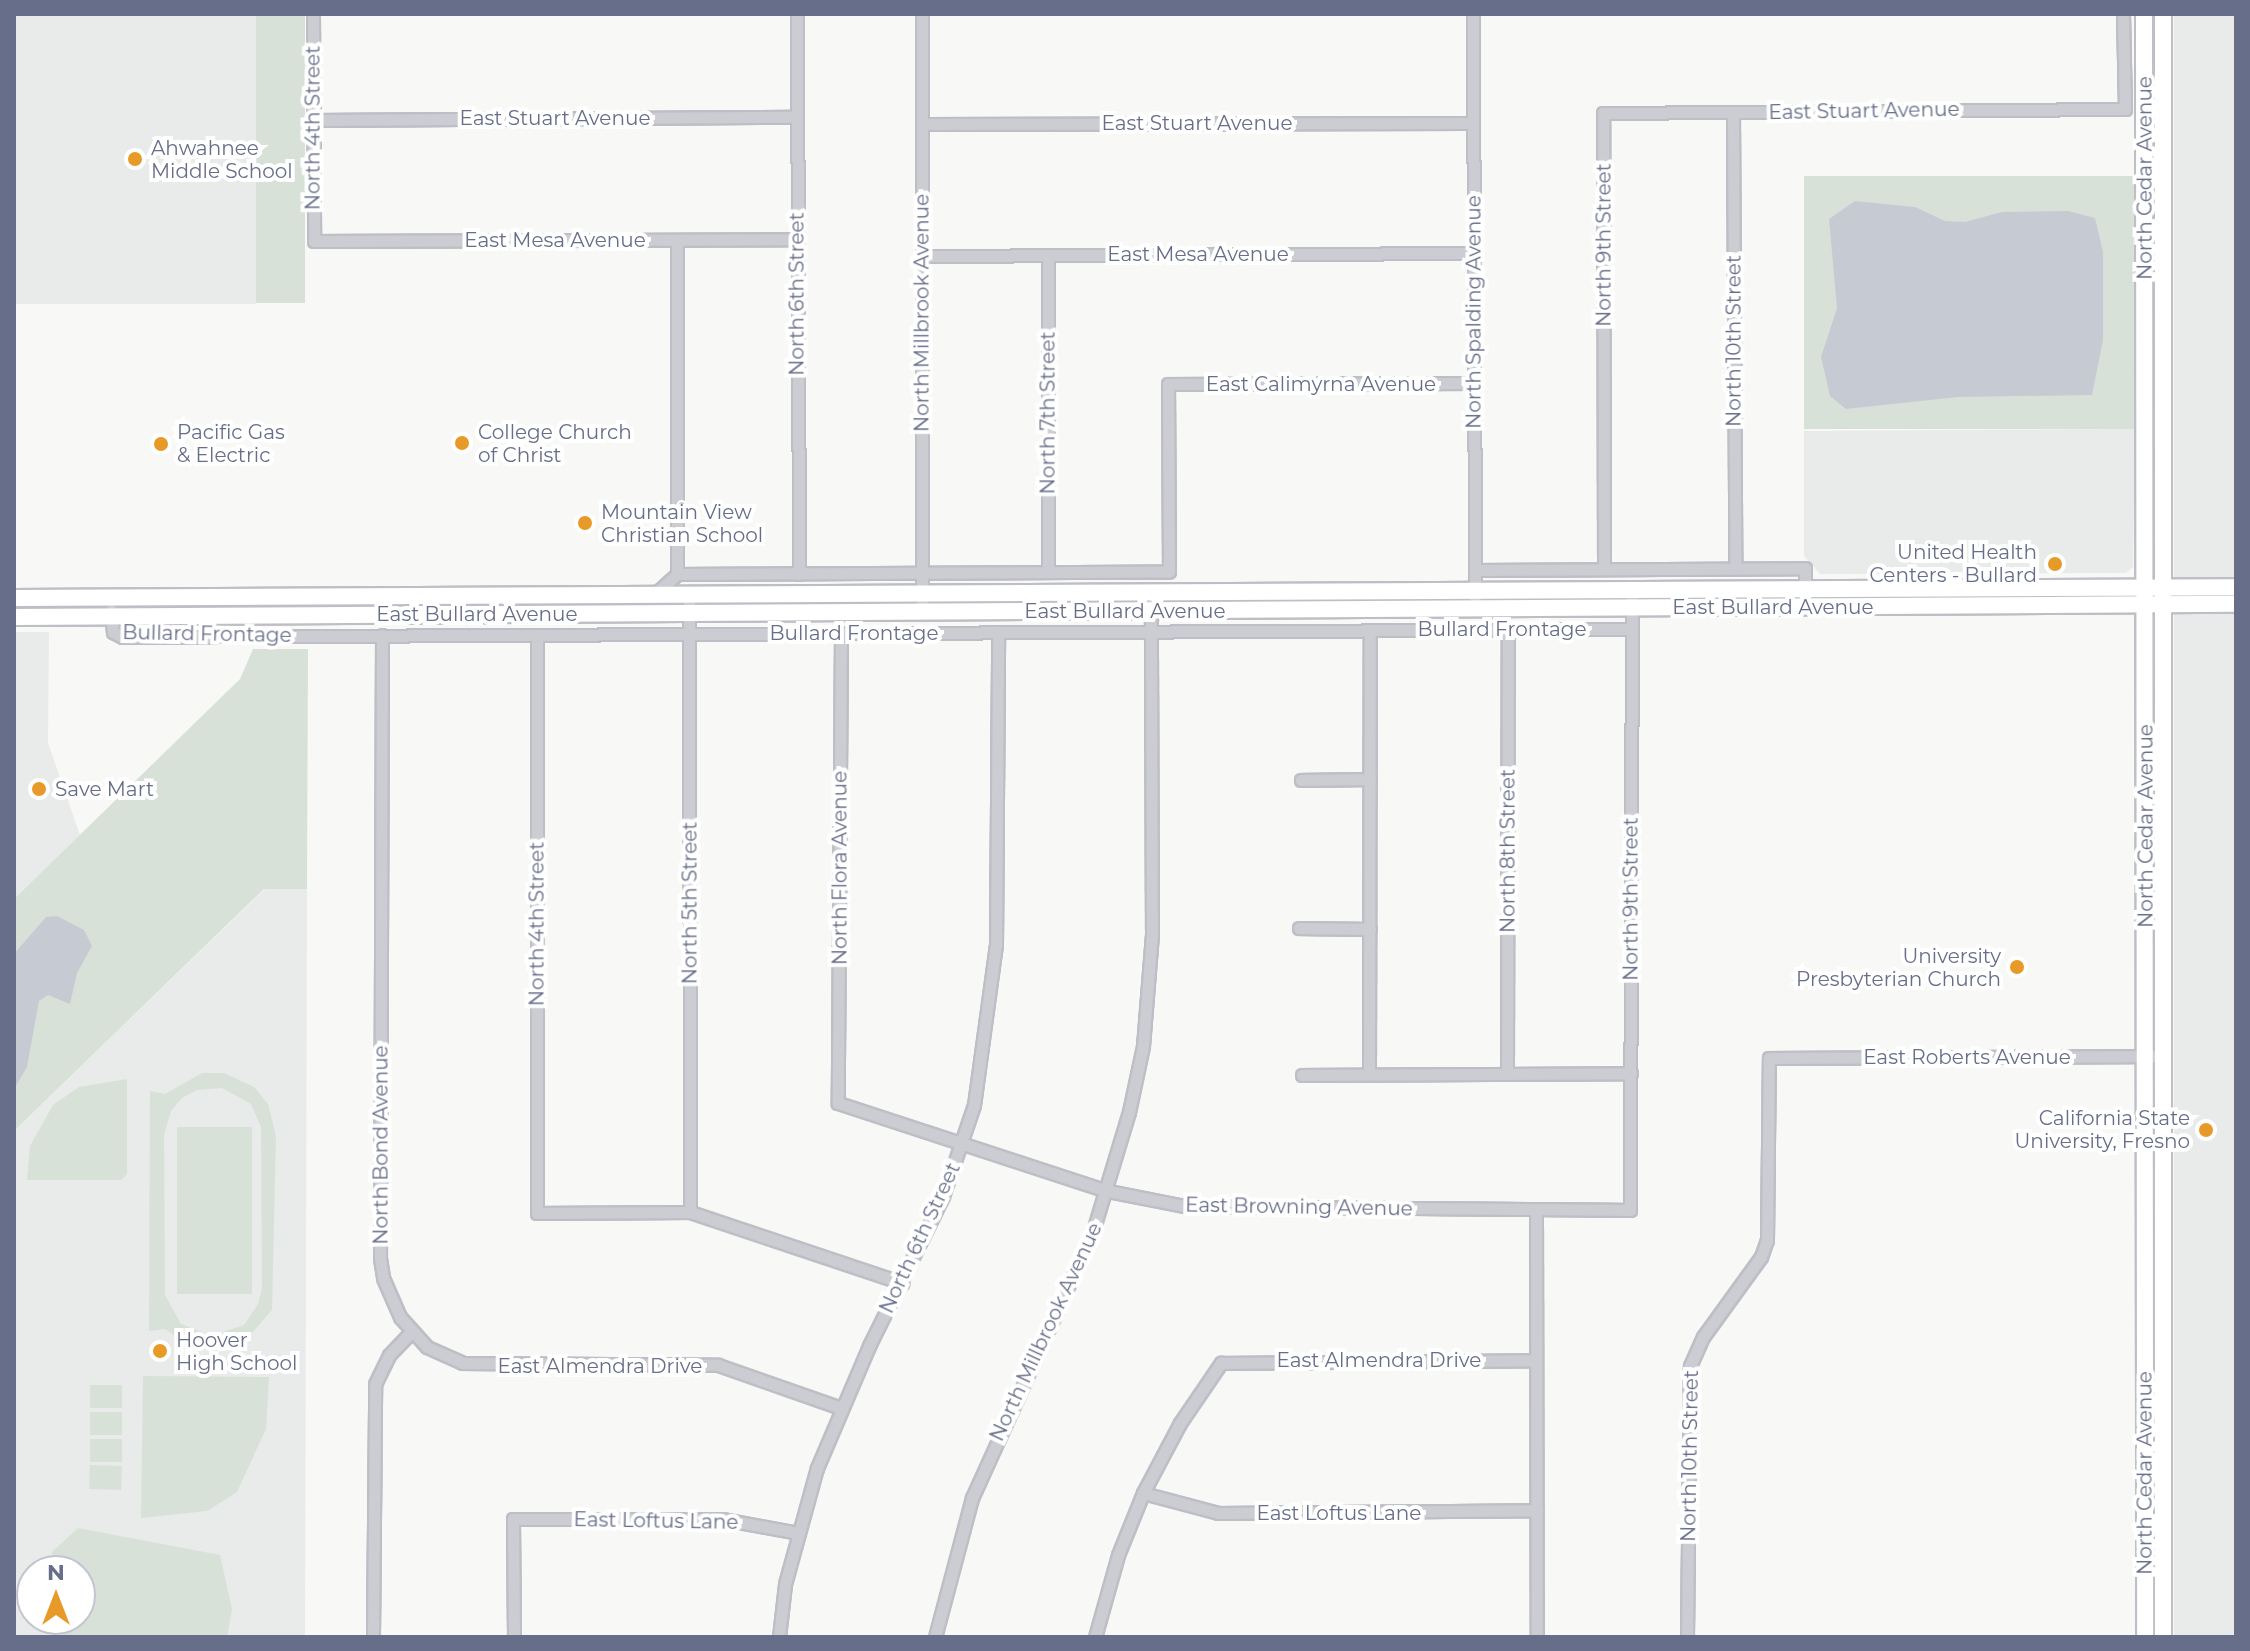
<!DOCTYPE html>
<style>
body{margin:0}
#map{position:relative;width:2250px;height:1651px;overflow:hidden;background:#f8f9f7;font-family:Montserrat,sans-serif}
div>[style]{position:absolute}
.built>*{inset:0;background:#e9eaea;transform-origin:0 0}
.green>*{inset:0;background:#d8e1d8;transform-origin:0 0}
.water>*{inset:0;background:#c6cbd3}
.roads{filter:drop-shadow(2px 0 #bebfc6) drop-shadow(-2px 0 #bebfc6) drop-shadow(0 2px #bebfc6) drop-shadow(0 -2px #bebfc6)}
.street>*{height:11px;margin:-5.5px;padding:0 5.5px;transform-origin:5.5px;border-radius:5.5px;background:#cccdd2}
.secondary>*{height:16px;margin:-8px;padding:0 8px;transform-origin:8px;border-radius:8px;background:#fff}
.primary>*{height:16px;margin:-8px;padding:0 8px;transform-origin:8px;border-radius:8px;background:#fff}
.dots>*{width:22px;height:22px;translate:-50% -50%;box-sizing:border-box;border:4px solid #fff;border-radius:50%}
span{translate:-50% -50%;white-space:nowrap;text-align:center;line-height:1.15;-webkit-text-stroke:8px #fff;paint-order:stroke}
.street-label{font-size:20px;color:#676e89}
.poi-label{font-size:20px;color:#676e89}
.left{translate:0 -50%;text-align:left}
.right{translate:-100% -50%;text-align:right}
.frame{position:absolute;inset:0;border:16px solid #676e89;pointer-events:none}
.north{position:absolute;left:16px;top:1555px;width:80px;height:80px;box-sizing:border-box;background:#fff;border:2px solid #c2c5d0;border-radius:50%;rotate:0deg;font-size:22px;font-weight:700;line-height:32px;text-align:center;color:#676e89}
.north::after{content:'';display:block;margin:auto;width:28px;height:36px;background:#e89a28;clip-path:polygon(50% 0,100% 100%,50% 72%,0 100%)}
</style>
<div id="map">
<div class="built">
<i style="left:14px;top:14px;width:242px;height:290px"></i>
<i style="left:2174px;top:14px;width:62px;height:1623px"></i>
<i style="clip-path:polygon(2135px 429px,2133px 567px,2126px 573px,1820px 574px,1804px 556px,1804px 431px)"></i>
<i style="clip-path:polygon(14px 632px,49px 632px,48px 743px,80px 835px,14px 899px)"></i>
<i style="clip-path:polygon(evenodd,265px 889px,307px 889px,305px 1637px,14px 1637px,14px 1131px,265px 889px,32px 1571px,80px 1571px,80px 1619px,32px 1619px,32px 1571px)"></i>
</div>
<div class="green">
<i style="left:256px;top:14px;width:49px;height:289px"></i>
<i style="left:2134px;top:176px;width:253px;height:330px;rotate:90deg"></i>
<i style="clip-path:polygon(253px 649px,308px 649px,307px 889px,264px 889px,14px 1131px,14px 899px,240px 679px)"></i>
<i style="clip-path:polygon(evenodd,202px 1073px,224px 1073px,254px 1087px,268px 1104px,276px 1136px,272px 1310px,244px 1342px,212px 1351px,191px 1347px,165px 1329px,149px 1331px,150px 1091px,165px 1094px,202px 1073px,222px 1088px,251px 1104px,261px 1127px,262px 1288px,258px 1304px,244px 1325px,212px 1336px,181px 1324px,165px 1295px,164px 1135px,171px 1111px,182px 1098px,197px 1090px,222px 1088px)"></i>
<i style="clip-path:polygon(127px 1079px,127px 1174px,121px 1180px,27px 1180px,30px 1146px,53px 1105px,79px 1087px)"></i>
<i style="left:177px;top:1127px;width:75px;height:167px"></i>
<i style="clip-path:polygon(143px 1376px,269px 1377px,266px 1429px,237px 1492px,207px 1511px,141px 1518px)"></i>
<i style="left:90px;top:1385px;width:32px;height:23px"></i>
<i style="left:90px;top:1412px;width:32px;height:23px"></i>
<i style="left:90px;top:1439px;width:32px;height:23px"></i>
<i style="left:90px;top:1465px;width:32px;height:24px;rotate:2deg"></i>
<i style="clip-path:polygon(78px 1528px,220px 1555px,232px 1609px,227px 1637px,64px 1637px,60px 1619px,80px 1619px,80px 1571px,53px 1571px,52px 1552px)"></i>
</div>
<div class="water">
<i style="clip-path:polygon(1855px 201px,1915px 207px,1945px 221px,1965px 222px,2002px 212px,2068px 211px,2095px 218px,2103px 252px,2103px 340px,2092px 395px,1958px 397px,1846px 409px,1830px 396px,1821px 357px,1837px 308px,1829px 219px)"></i>
<i style="clip-path:polygon(57px 916px,84px 930px,92px 946px,77px 973px,70px 1004px,48px 995px,39px 1001px,27px 1067px,14px 1089px,14px 954px,46px 917px)"></i>
</div>
<div class="roads">
<div class="street">
<i style="left:313px;top:14px;width:227px;rotate:89.7deg"></i>
<i style="left:314px;top:241px;width:483px;rotate:-0.2deg"></i>
<i style="left:797px;top:14px;width:560px;rotate:89.8deg"></i>
<i style="left:922px;top:14px;width:597px;rotate:90deg"></i>
<i style="left:1473px;top:14px;width:583px;rotate:89.8deg"></i>
<i style="left:1733px;top:113px;width:456px;rotate:89.7deg"></i>
<i style="left:314px;top:120px;width:483px;rotate:-0.4deg"></i>
<i style="left:922px;top:124px;width:551px;rotate:-0.1deg"></i>
<i style="left:1048px;top:255px;width:317px;rotate:90deg"></i>
<i style="left:922px;top:256px;width:552px;rotate:-0.31deg"></i>
<i style="left:1604px;top:569px;width:456px;rotate:-90.1deg"></i>
<i style="left:1603px;top:113px;width:522px;rotate:-0.44deg"></i>
<i style="left:2125px;top:109px;width:95px;rotate:-91.2deg"></i>
<i style="left:1475px;top:570px;width:330px;rotate:-0.3deg"></i>
<i style="left:1805px;top:568px;width:20px;rotate:90deg"></i>
<i style="left:677px;top:574px;width:492px;rotate:-0.3deg"></i>
<i style="left:1169px;top:571px;width:187px;rotate:-90.3deg"></i>
<i style="left:1168px;top:384px;width:306px;rotate:-0.2deg"></i>
<i style="left:654px;top:595px;width:31px;rotate:-42deg"></i>
<i style="left:677px;top:574px;width:334px;rotate:-90deg"></i>
<i style="left:689px;top:595px;width:617px;rotate:89.91deg"></i>
<i style="left:111px;top:610px;width:22px;rotate:85deg"></i>
<i style="left:113px;top:632px;width:11px;rotate:27deg"></i>
<i style="left:123px;top:637px;width:1509px;rotate:-0.3deg"></i>
<i style="left:841px;top:633px;width:470px;rotate:90.4deg"></i>
<i style="left:838px;top:1103px;width:284px;rotate:18.1deg"></i>
<i style="left:1108px;top:1191px;width:77px;rotate:11.2deg"></i>
<i style="left:1184px;top:1206px;width:446px;rotate:0.5deg"></i>
<i style="left:1630px;top:1210px;width:621px;rotate:-89.82deg"></i>
<i style="left:382px;top:635px;width:623px;rotate:90.18deg"></i>
<i style="left:380px;top:1258px;width:20px;rotate:81deg"></i>
<i style="left:383px;top:1278px;width:43px;rotate:66.4deg"></i>
<i style="left:400px;top:1317px;width:40px;rotate:48deg"></i>
<i style="left:427px;top:1347px;width:39px;rotate:24deg"></i>
<i style="left:463px;top:1363px;width:255px;rotate:0.4deg"></i>
<i style="left:718px;top:1365px;width:130px;rotate:19.3deg"></i>
<i style="left:537px;top:635px;width:578px;rotate:90deg"></i>
<i style="left:537px;top:1213px;width:153px;rotate:-0.4deg"></i>
<i style="left:690px;top:1212px;width:224px;rotate:18.5deg"></i>
<i style="left:1301px;top:780px;width:69px;rotate:-0.8deg"></i>
<i style="left:1299px;top:928px;width:71px;rotate:0.8deg"></i>
<i style="left:1507px;top:1073px;width:444px;rotate:-89.9deg"></i>
<i style="left:1369px;top:1074px;width:444px;rotate:-89.9deg"></i>
<i style="left:1302px;top:1075px;width:329px;rotate:-0.3deg"></i>
<i style="left:1536px;top:1210px;width:427px;rotate:89.9deg"></i>
<i style="left:1143px;top:1493px;width:78px;rotate:14.9deg"></i>
<i style="left:1218px;top:1513px;width:319px;rotate:-0.5deg"></i>
<i style="left:373px;top:1637px;width:253px;rotate:-89.5deg"></i>
<i style="left:375px;top:1384px;width:32px;rotate:-64deg"></i>
<i style="left:389px;top:1355px;width:30px;rotate:-46deg"></i>
<i style="left:514px;top:1637px;width:118px;rotate:-90.5deg"></i>
<i style="left:513px;top:1519px;width:209px"></i>
<i style="left:722px;top:1519px;width:77px;rotate:10.4deg"></i>
<i style="left:779px;top:1637px;width:53px;rotate:-83.5deg"></i>
<i style="left:785px;top:1584px;width:120px;rotate:-74.6deg"></i>
<i style="left:817px;top:1468px;width:133px;rotate:-66.9deg"></i>
<i style="left:869px;top:1346px;width:167px;rotate:-63.7deg"></i>
<i style="left:943px;top:1196px;width:96px;rotate:-71.2deg"></i>
<i style="left:974px;top:1105px;width:162px;rotate:-82.2deg"></i>
<i style="left:996px;top:945px;width:313px;rotate:-89.6deg"></i>
<i style="left:935px;top:1637px;width:144px;rotate:-75.1deg"></i>
<i style="left:972px;top:1498px;width:293px;rotate:-65.6deg"></i>
<i style="left:1093px;top:1231px;width:124px;rotate:-73.2deg"></i>
<i style="left:1129px;top:1112px;width:67px;rotate:-78deg"></i>
<i style="left:1143px;top:1046px;width:111px;rotate:-85.4deg"></i>
<i style="left:1152px;top:935px;width:331px;rotate:-90.2deg"></i>
<i style="left:1095px;top:1637px;width:85px;rotate:-74.3deg"></i>
<i style="left:1118px;top:1555px;width:67px;rotate:-68deg"></i>
<i style="left:1143px;top:1493px;width:79px;rotate:-62.1deg"></i>
<i style="left:1180px;top:1423px;width:73px;rotate:-55.7deg"></i>
<i style="left:1221px;top:1363px;width:315px;rotate:-0.5deg"></i>
<i style="left:1687px;top:1637px;width:271px;rotate:-89.4deg"></i>
<i style="left:1690px;top:1366px;width:32px;rotate:-66deg"></i>
<i style="left:1703px;top:1337px;width:99px;rotate:-54.1deg"></i>
<i style="left:1761px;top:1257px;width:18px;rotate:-71deg"></i>
<i style="left:1767px;top:1240px;width:182px;rotate:-89.4deg"></i>
<i style="left:1769px;top:1058px;width:396px;rotate:-0.3deg"></i>
</div>
<div class="secondary">
<i style="left:2144px;top:14px;width:1623px;rotate:89.96deg"></i>
<i style="left:2163px;top:14px;width:1623px;rotate:90deg"></i>
</div>
<div class="primary">
<i style="left:14px;top:598px;width:2222px;rotate:-0.28deg"></i>
<i style="left:14px;top:617px;width:2222px;rotate:-0.34deg"></i>
</div>
</div>
<div class="dots">
<i style="left:135px;top:159px;background:#e89a28"></i>
<i style="left:462px;top:443px;background:#e89a28"></i>
<i style="left:161px;top:444px;background:#e89a28"></i>
<i style="left:585px;top:523px;background:#e89a28"></i>
<i style="left:2055px;top:564px;background:#e89a28"></i>
<i style="left:39px;top:789px;background:#e89a28"></i>
<i style="left:2017px;top:967px;background:#e89a28"></i>
<i style="left:2206px;top:1130px;background:#e89a28"></i>
<i style="left:160px;top:1351px;background:#e89a28"></i>
</div>
<div class="street-label">
<span style="left:1864px;top:111px;rotate:-1deg">East Stuart Avenue</span>
<span style="left:555px;top:118px">East Stuart Avenue</span>
<span style="left:1197px;top:123px">East Stuart Avenue</span>
<span style="left:313px;top:128px;rotate:-90deg">North 4th Street</span>
<span style="left:2145px;top:178px;rotate:-90deg">North Cedar Avenue</span>
<span style="left:555px;top:240px">East Mesa Avenue</span>
<span style="left:1604px;top:245px;rotate:-90deg">North 9th Street</span>
<span style="left:1198px;top:254px">East Mesa Avenue</span>
<span style="left:797px;top:294px;rotate:-90deg">North 6th Street</span>
<span style="left:1474px;top:312px;rotate:-90deg">North Spalding Avenue</span>
<span style="left:922px;top:313px;rotate:-90deg">North Millbrook Avenue</span>
<span style="left:1734px;top:341px;rotate:-90deg">North 10th Street</span>
<span style="left:1321px;top:384px">East Calimyrna Avenue</span>
<span style="left:1048px;top:413px;rotate:-90deg">North 7th Street</span>
<span style="left:1773px;top:607px">East Bullard Avenue</span>
<span style="left:1125px;top:611px">East Bullard Avenue</span>
<span style="left:477px;top:614px">East Bullard Avenue</span>
<span style="left:1502px;top:629px">Bullard Frontage</span>
<span style="left:854px;top:633px">Bullard Frontage</span>
<span style="left:207px;top:634px;rotate:1deg">Bullard Frontage</span>
<span style="left:2146px;top:826px;rotate:-90deg">North Cedar Avenue</span>
<span style="left:1508px;top:851px;rotate:-90deg">North 8th Street</span>
<span style="left:840px;top:868px;rotate:-90deg">North Flora Avenue</span>
<span style="left:1631px;top:899px;rotate:-90deg">North 9th Street</span>
<span style="left:690px;top:903px;rotate:-90deg">North 5th Street</span>
<span style="left:537px;top:924px;rotate:-90deg">North 4th Street</span>
<span style="left:1967px;top:1057px">East Roberts Avenue</span>
<span style="left:381px;top:1145px;rotate:-90deg">North Bond Avenue</span>
<span style="left:1299px;top:1207px;rotate:1deg">East Browning Avenue</span>
<span style="left:920px;top:1238px;rotate:-65deg">North 6th Street</span>
<span style="left:1046px;top:1332px;rotate:-65deg">North Millbrook Avenue</span>
<span style="left:1379px;top:1360px">East Almendra Drive</span>
<span style="left:600px;top:1366px">East Almendra Drive</span>
<span style="left:1690px;top:1456px;rotate:-89deg">North 10th Street</span>
<span style="left:2145px;top:1473px;rotate:-90deg">North Cedar Avenue</span>
<span style="left:1339px;top:1513px">East Loftus Lane</span>
<span style="left:656px;top:1521px;rotate:1deg">East Loftus Lane</span>
</div>
<div class="poi-label">
<span class="left" style="left:151px;top:160px">Ahwahnee<br>Middle School</span>
<span class="left" style="left:177px;top:444px">Pacific Gas<br>&amp; Electric</span>
<span class="left" style="left:478px;top:444px">College Church<br>of Christ</span>
<span class="left" style="left:601px;top:524px">Mountain View<br>Christian School</span>
<span class="right" style="left:2037px;top:564px">United Health<br>Centers - Bullard</span>
<span class="left" style="left:55px;top:789px">Save Mart</span>
<span class="right" style="left:2001px;top:968px">University<br>Presbyterian Church</span>
<span class="right" style="left:2190px;top:1130px">California State<br>University, Fresno</span>
<span class="left" style="left:176px;top:1352px">Hoover<br>High School</span>
</div>
<div class="frame"></div>
<div class="north">N</div>
</div>
